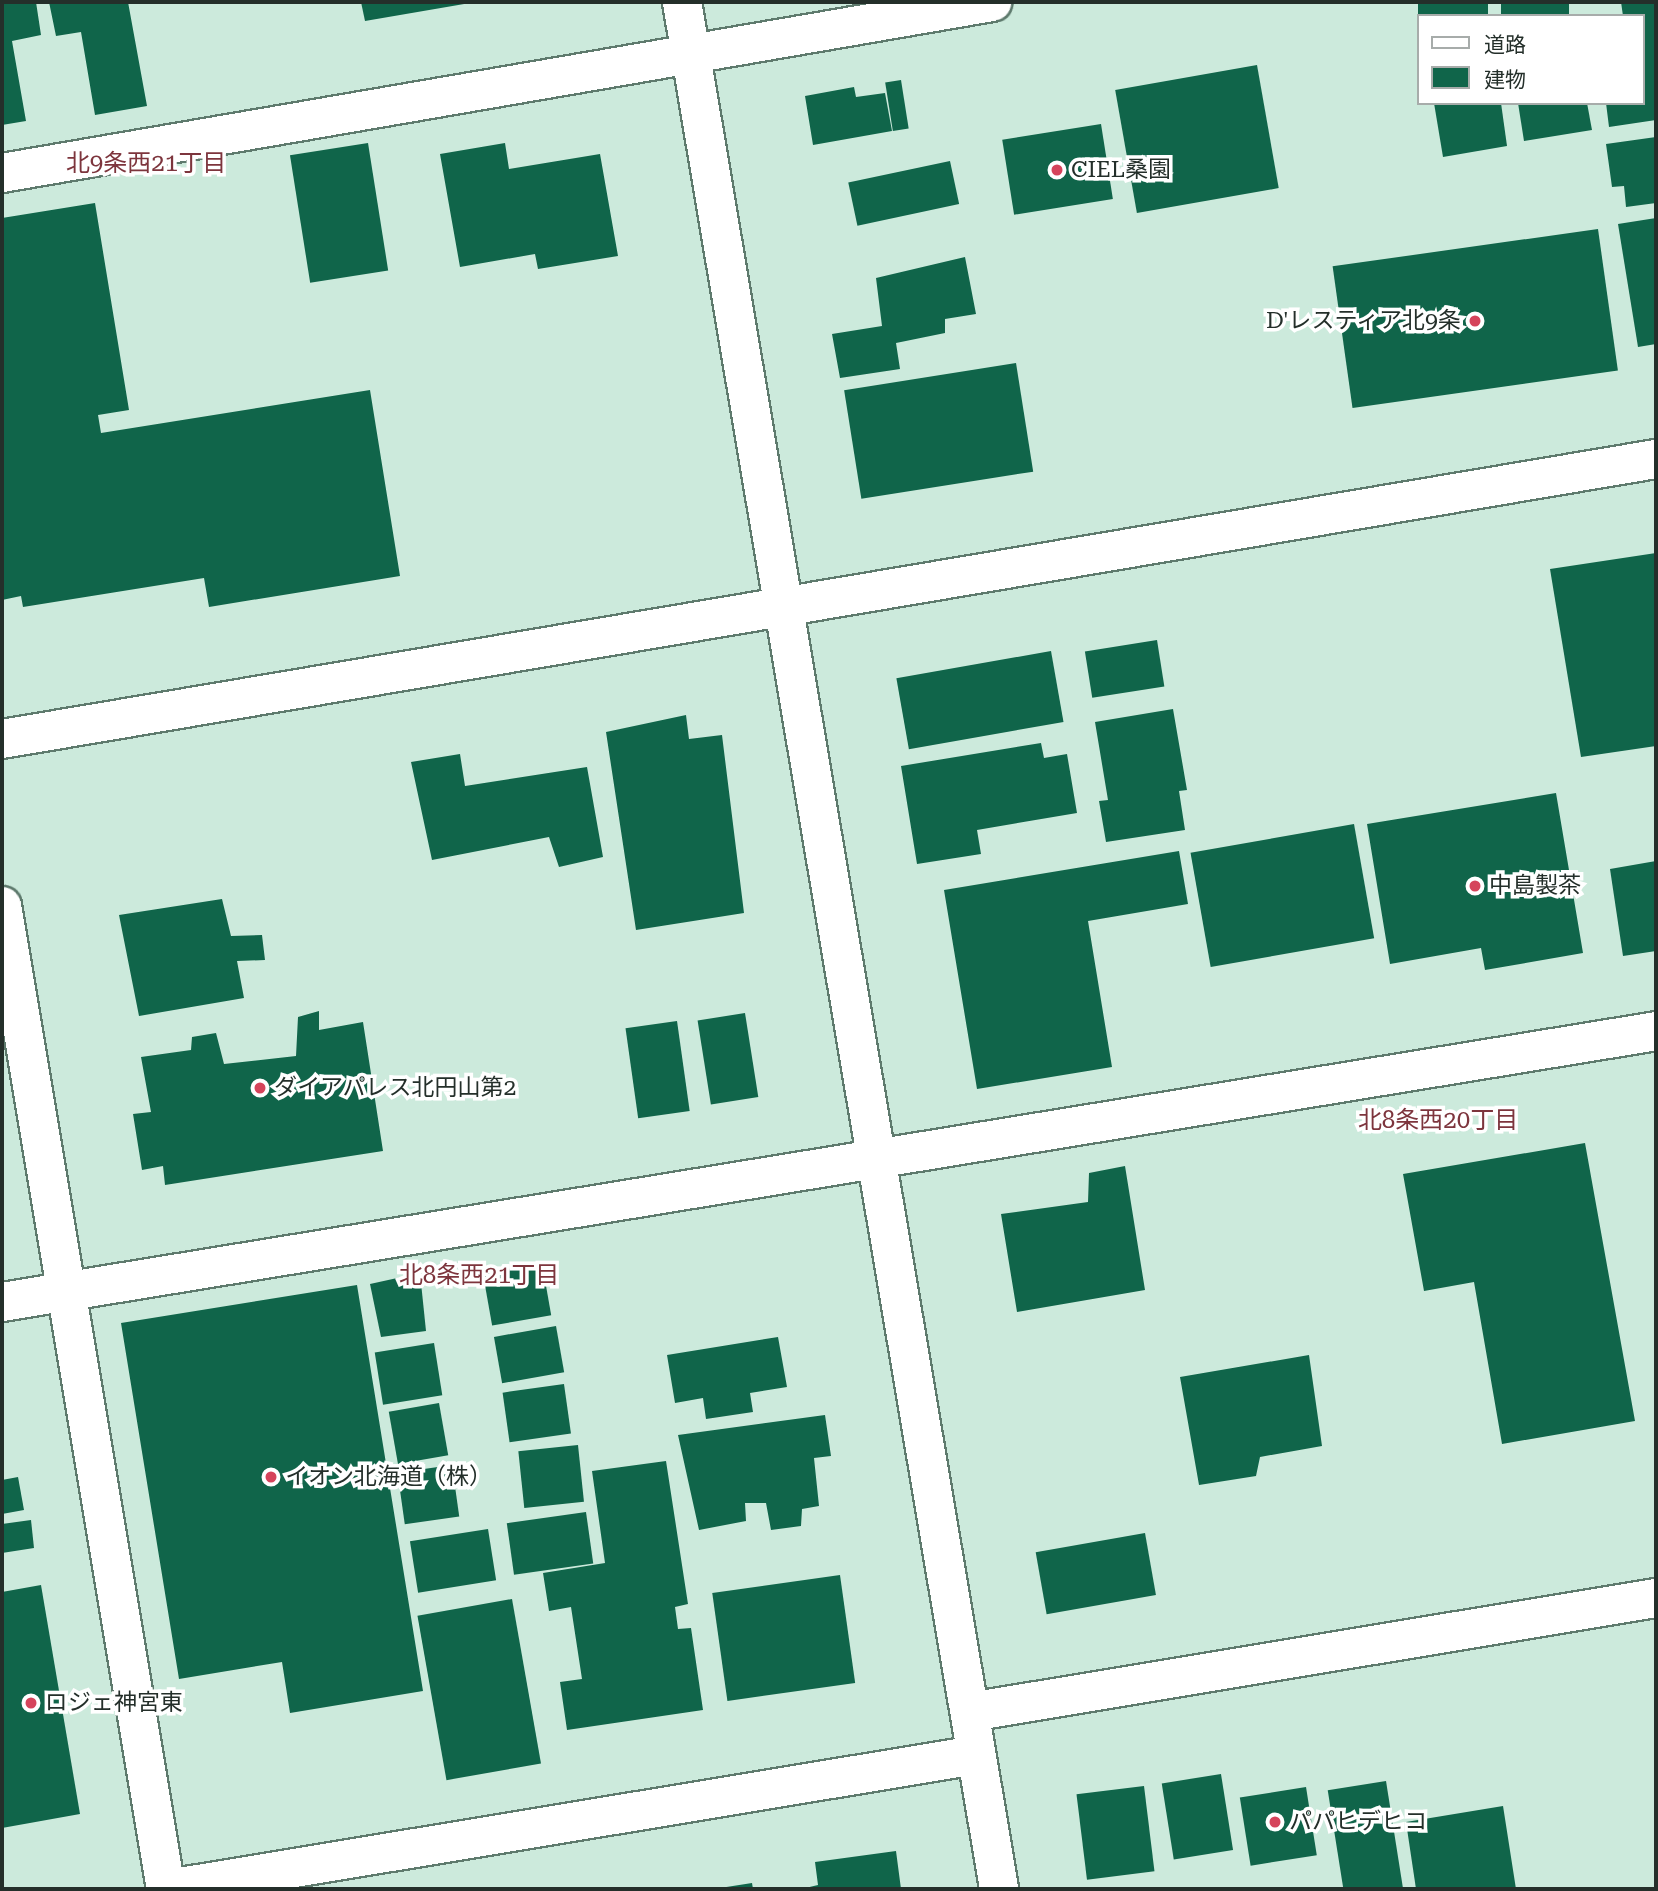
<!DOCTYPE html>
<meta charset="utf-8">
<style>
body{margin:0}
#map{position:relative;width:1658px;height:1891px;overflow:hidden;background:#cceadc;font-family:"Roboto Serif","Noto Sans JP",serif}
div>[style]{position:absolute}
.building>*{inset:0;background:#10654a;transform-origin:0 0}
.roads{filter:drop-shadow(2px 0 #5e7a6d) drop-shadow(-2px 0 #5e7a6d) drop-shadow(0 2px #5e7a6d) drop-shadow(0 -2px #5e7a6d)}
.minor>*{height:38px;margin:-19px;padding:0 19px;transform-origin:19px;border-radius:19px;background:#fff}
.dots>*{width:19px;height:19px;translate:-50% -50%;box-sizing:border-box;border:4px solid #fff;border-radius:50%}
span{translate:-50% -50%;white-space:nowrap;text-align:center;line-height:1.15;-webkit-text-stroke:7px #fff;paint-order:stroke}
.poi-label{font-size:23px;color:#242f2a}
.left{translate:0 -50%;text-align:left}
.right{translate:-100% -50%;text-align:right}
.neighbourhood-label{font-size:24px;color:#7d353d}
.frame{position:absolute;inset:0;border:4px solid #242f2a;pointer-events:none}
.legend{position:absolute;left:1417px;top:14px;width:228px;height:91px;box-sizing:border-box;background:#fff;border:2px solid #a7acaa;margin:0;padding:9px 12px;list-style:none;font-size:21px;color:#242f2a}
.legend li{display:flex;align-items:center;gap:14px;height:35px}
.legend b{width:35px;border:2px solid #a7acaa}
</style>
<div id="map">
<div class="building">
<i style="clip-path:polygon(2px 2px,36px 2px,41px 35px,12px 41px,26px 121px,2px 125px)"></i>
<i style="clip-path:polygon(49px 2px,128px 2px,147px 106px,95px 115px,81px 32px,56px 36px)"></i>
<i style="clip-path:polygon(361px 2px,470px 2px,470px 3px,365px 21px)"></i>
<i style="left:1418px;top:2px;width:70px;height:14px"></i>
<i style="left:1501px;top:2px;width:68px;height:14px"></i>
<i style="clip-path:polygon(1621px 2px,1656px 2px,1656px 120px,1609px 127px,1606px 103px,1642px 103px,1642px 16px,1623px 16px)"></i>
<i style="left:1257px;top:65px;width:125px;height:144px;rotate:80deg"></i>
<i style="left:901px;top:80px;width:49px;height:16px;rotate:81deg"></i>
<i style="clip-path:polygon(854px 87px,856px 97px,885px 93px,892px 131px,813px 145px,805px 96px)"></i>
<i style="clip-path:polygon(1434px 103px,1501px 103px,1507px 146px,1443px 157px)"></i>
<i style="clip-path:polygon(1518px 103px,1587px 103px,1592px 130px,1524px 141px)"></i>
<i style="left:1101px;top:124px;width:76px;height:100px;rotate:81deg"></i>
<i style="clip-path:polygon(1656px 137px,1656px 203px,1626px 207px,1624px 186px,1612px 187px,1606px 144px)"></i>
<i style="left:368px;top:143px;width:129px;height:79px;rotate:81deg"></i>
<i style="clip-path:polygon(505px 143px,509px 169px,600px 154px,618px 256px,538px 269px,535px 254px,460px 267px,440px 154px)"></i>
<i style="left:950px;top:161px;width:44px;height:104px;rotate:78deg"></i>
<i style="clip-path:polygon(95px 203px,129px 410px,98px 415px,101px 433px,370px 390px,400px 576px,209px 607px,204px 578px,23px 607px,21px 596px,2px 600px,2px 218px)"></i>
<i style="clip-path:polygon(1656px 218px,1656px 344px,1638px 347px,1618px 224px)"></i>
<i style="left:1598px;top:229px;width:143px;height:268px;rotate:82deg"></i>
<i style="clip-path:polygon(965px 257px,976px 314px,945px 319px,945px 333px,896px 343px,900px 369px,840px 378px,832px 334px,882px 326px,876px 278px)"></i>
<i style="left:1016px;top:363px;width:110px;height:174px;rotate:81deg"></i>
<i style="clip-path:polygon(1656px 553px,1656px 746px,1581px 757px,1550px 569px)"></i>
<i style="left:1157px;top:640px;width:47px;height:73px;rotate:81deg"></i>
<i style="left:1051px;top:651px;width:72px;height:157px;rotate:80deg"></i>
<i style="clip-path:polygon(1173px 709px,1187px 790px,1179px 791px,1185px 830px,1106px 842px,1099px 801px,1108px 800px,1095px 722px)"></i>
<i style="clip-path:polygon(686px 715px,689px 739px,722px 735px,744px 913px,636px 930px,606px 732px)"></i>
<i style="clip-path:polygon(1041px 743px,1044px 758px,1067px 754px,1077px 813px,977px 830px,981px 854px,917px 864px,901px 766px)"></i>
<i style="clip-path:polygon(460px 754px,465px 786px,587px 767px,603px 857px,559px 867px,549px 837px,432px 860px,411px 762px)"></i>
<i style="clip-path:polygon(1556px 793px,1583px 953px,1485px 970px,1481px 948px,1390px 964px,1367px 824px)"></i>
<i style="left:1354px;top:824px;width:116px;height:166px;rotate:80deg"></i>
<i style="clip-path:polygon(1179px 851px,1188px 904px,1088px 921px,1112px 1067px,977px 1089px,944px 890px)"></i>
<i style="clip-path:polygon(1656px 861px,1656px 951px,1623px 956px,1610px 869px)"></i>
<i style="clip-path:polygon(222px 899px,231px 936px,262px 935px,265px 960px,237px 961px,244px 998px,139px 1016px,119px 915px)"></i>
<i style="clip-path:polygon(319px 1011px,319px 1030px,363px 1022px,383px 1151px,165px 1185px,163px 1166px,142px 1170px,133px 1114px,151px 1112px,141px 1057px,191px 1050px,192px 1037px,216px 1033px,224px 1064px,296px 1056px,298px 1017px)"></i>
<i style="left:745px;top:1013px;width:85px;height:48px;rotate:81deg"></i>
<i style="left:677px;top:1021px;width:91px;height:52px;rotate:82deg"></i>
<i style="clip-path:polygon(1585px 1143px,1635px 1421px,1502px 1444px,1474px 1282px,1424px 1291px,1403px 1174px)"></i>
<i style="clip-path:polygon(1125px 1166px,1145px 1290px,1017px 1312px,1001px 1214px,1088px 1202px,1089px 1173px)"></i>
<i style="left:542px;top:1263px;width:53px;height:60px;rotate:80deg"></i>
<i style="clip-path:polygon(420px 1273px,426px 1331px,381px 1337px,370px 1284px)"></i>
<i style="clip-path:polygon(357px 1285px,423px 1691px,290px 1713px,282px 1662px,179px 1679px,121px 1323px)"></i>
<i style="left:556px;top:1326px;width:47px;height:63px;rotate:80deg"></i>
<i style="clip-path:polygon(778px 1337px,787px 1387px,750px 1393px,753px 1412px,706px 1419px,703px 1398px,675px 1403px,667px 1355px)"></i>
<i style="left:434px;top:1343px;width:53px;height:60px;rotate:81deg"></i>
<i style="clip-path:polygon(1309px 1355px,1322px 1446px,1260px 1457px,1256px 1476px,1199px 1485px,1180px 1377px)"></i>
<i style="left:564px;top:1384px;width:50px;height:62px;rotate:82deg"></i>
<i style="left:439px;top:1403px;width:53px;height:51px;rotate:80deg"></i>
<i style="clip-path:polygon(825px 1415px,831px 1456px,814px 1458px,819px 1506px,802px 1509px,801px 1526px,771px 1530px,766px 1503px,745px 1503px,746px 1521px,699px 1530px,678px 1435px)"></i>
<i style="left:578px;top:1445px;width:57px;height:60px;rotate:84deg"></i>
<i style="clip-path:polygon(666px 1461px,688px 1604px,675px 1607px,678px 1629px,691px 1628px,703px 1710px,567px 1730px,560px 1682px,582px 1679px,571px 1607px,549px 1611px,543px 1573px,605px 1563px,592px 1471px)"></i>
<i style="left:452px;top:1465px;width:52px;height:55px;rotate:82deg"></i>
<i style="clip-path:polygon(18px 1477px,24px 1510px,2px 1514px,2px 1480px)"></i>
<i style="left:586px;top:1512px;width:52px;height:80px;rotate:82deg"></i>
<i style="clip-path:polygon(31px 1520px,34px 1548px,2px 1553px,2px 1524px)"></i>
<i style="left:488px;top:1529px;width:52px;height:79px;rotate:81deg"></i>
<i style="left:1145px;top:1533px;width:63px;height:111px;rotate:80deg"></i>
<i style="left:840px;top:1575px;width:109px;height:129px;rotate:82deg"></i>
<i style="clip-path:polygon(41px 1585px,80px 1814px,2px 1828px,2px 1592px)"></i>
<i style="left:512px;top:1599px;width:167px;height:96px;rotate:80deg"></i>
<i style="left:1221px;top:1774px;width:77px;height:60px;rotate:81deg"></i>
<i style="left:1386px;top:1781px;width:109px;height:59px;rotate:81deg"></i>
<i style="left:1144px;top:1786px;width:86px;height:68px;rotate:83deg"></i>
<i style="left:1306px;top:1787px;width:69px;height:67px;rotate:81deg"></i>
<i style="clip-path:polygon(1503px 1806px,1516px 1889px,1416px 1889px,1406px 1822px)"></i>
<i style="clip-path:polygon(896px 1851px,901px 1889px,801px 1889px,818px 1885px,815px 1862px)"></i>
<i style="clip-path:polygon(752px 1883px,753px 1889px,720px 1889px,720px 1888px)"></i>
</div>
<div class="roads">
<div class="minor">
<i style="left:682px;top:2px;width:1913px;rotate:80.46deg"></i>
<i style="left:2px;top:173px;width:1005px;rotate:-9.8deg"></i>
<i style="left:2px;top:739px;width:1678px;rotate:-9.61deg"></i>
<i style="left:2px;top:906px;width:997px;rotate:80.53deg"></i>
<i style="left:2px;top:1302px;width:1676px;rotate:-9.3deg"></i>
<i style="left:970px;top:1712px;width:695px;rotate:-9.44deg"></i>
<i style="left:168px;top:1889px;width:819px;rotate:-9.42deg"></i>
</div>
</div>
<div class="dots">
<i style="left:1057px;top:170px;background:#d5445b"></i>
<i style="left:1475px;top:321px;background:#d5445b"></i>
<i style="left:1475px;top:886px;background:#d5445b"></i>
<i style="left:260px;top:1088px;background:#d5445b"></i>
<i style="left:271px;top:1477px;background:#d5445b"></i>
<i style="left:31px;top:1703px;background:#d5445b"></i>
<i style="left:1275px;top:1822px;background:#d5445b"></i>
</div>
<div class="poi-label">
<span class="left" style="left:1071px;top:170px">CIEL桑園</span>
<span class="right" style="left:1461px;top:321px">D'レスティア北9条</span>
<span class="left" style="left:1489px;top:886px">中島製茶</span>
<span class="left" style="left:274px;top:1088px">ダイアパレス北円山第2</span>
<span class="left" style="left:285px;top:1477px">イオン北海道（株）</span>
<span class="left" style="left:45px;top:1703px">ロジェ神宮東</span>
<span class="left" style="left:1289px;top:1822px">パパヒデヒコ</span>
</div>
<div class="neighbourhood-label">
<span style="left:146px;top:164px">北9条西21丁目</span>
<span style="left:1438px;top:1121px">北8条西20丁目</span>
<span style="left:479px;top:1276px">北8条西21丁目</span>
</div>
<div class="frame"></div>
<ul class="legend">
<li><b style="height:9px;background:#fff"></b>道路</li>
<li><b style="height:19px;background:#10654a"></b>建物</li>
</ul>
</div>
